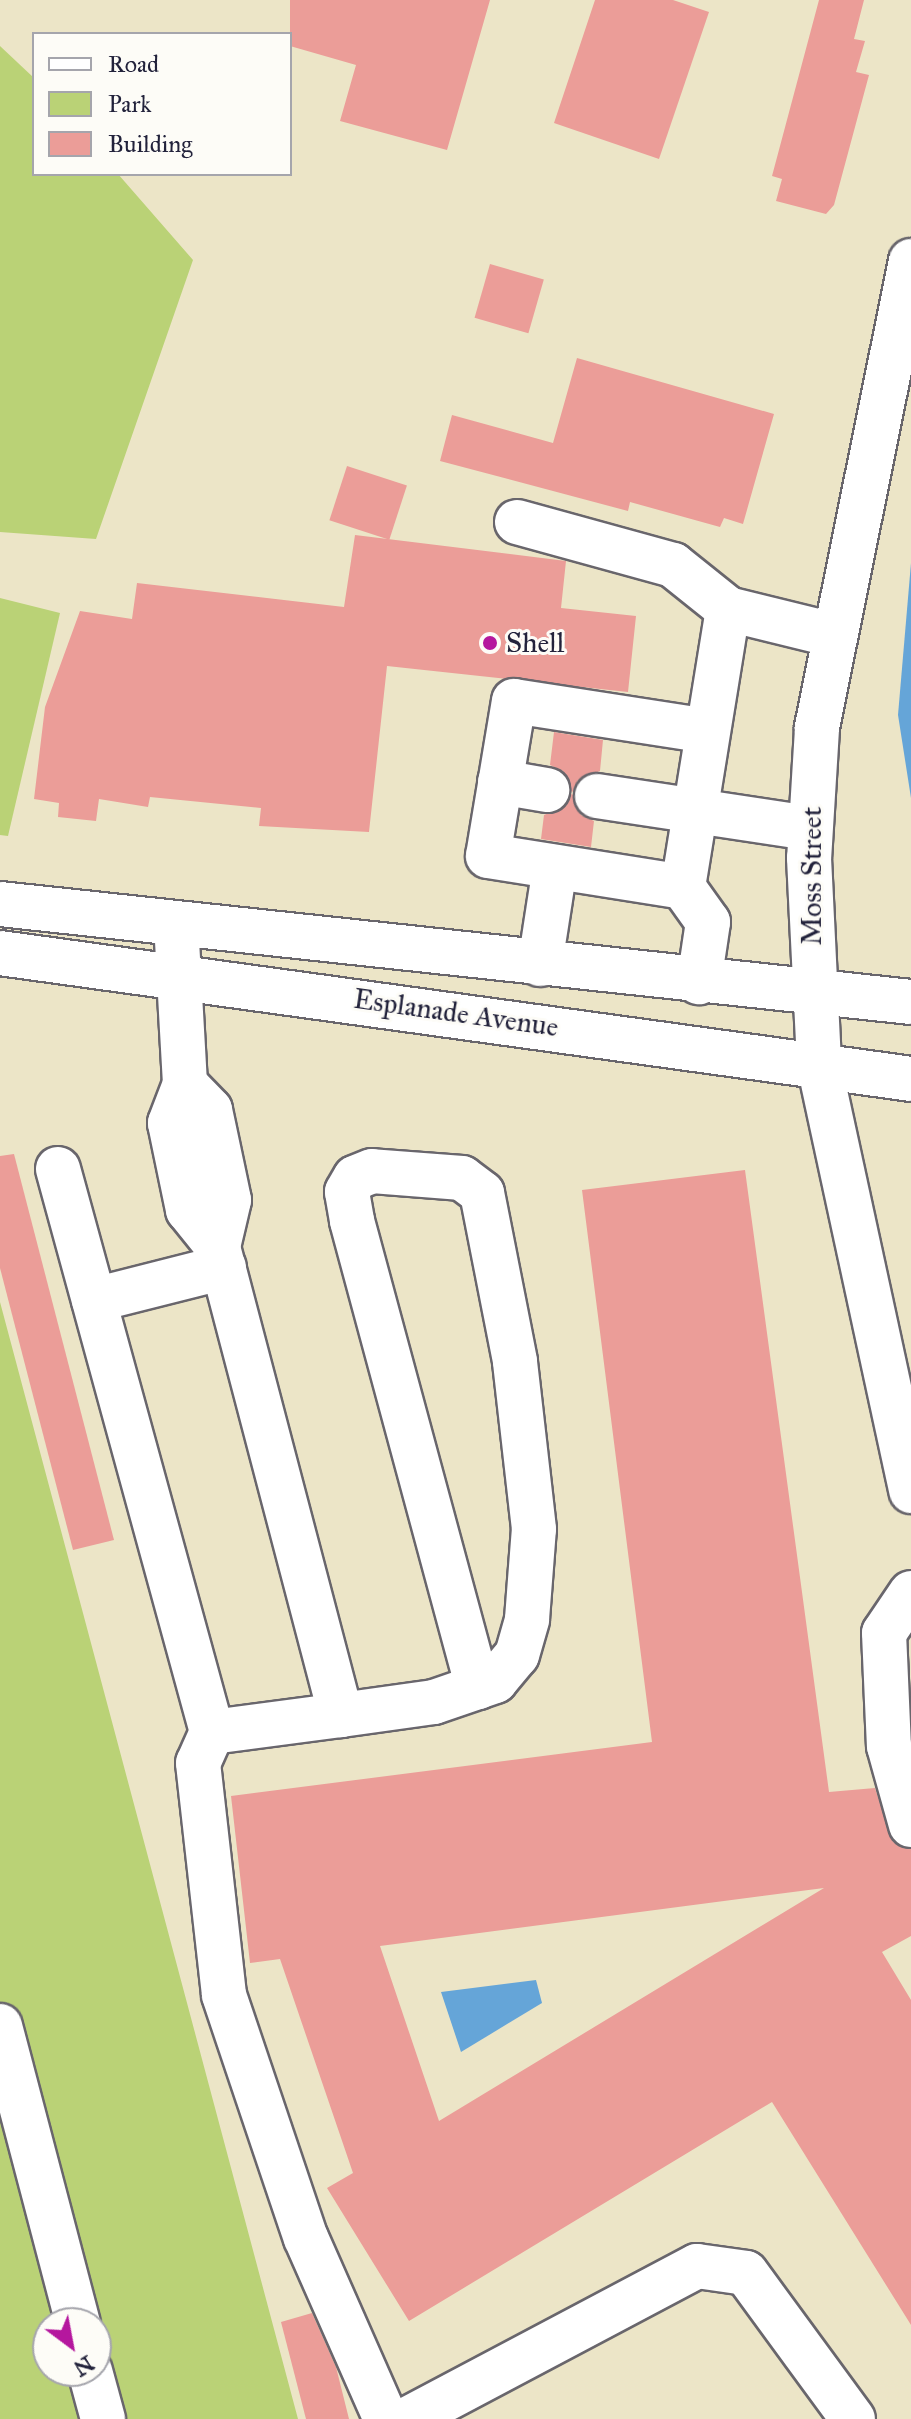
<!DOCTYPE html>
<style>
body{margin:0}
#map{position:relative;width:911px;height:2419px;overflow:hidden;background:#ece5c7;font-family:"IM FELL Great Primer",serif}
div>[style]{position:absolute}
.green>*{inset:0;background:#bad276}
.water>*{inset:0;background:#65a5d8}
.building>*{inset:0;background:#eb9d98;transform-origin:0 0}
.roads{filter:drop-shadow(2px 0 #69666c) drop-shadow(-2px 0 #69666c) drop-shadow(0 2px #69666c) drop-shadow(0 -2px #69666c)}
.minor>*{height:44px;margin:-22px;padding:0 22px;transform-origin:22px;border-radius:22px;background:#fff}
.dots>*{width:22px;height:22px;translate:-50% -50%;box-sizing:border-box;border:4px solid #fdfcf7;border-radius:50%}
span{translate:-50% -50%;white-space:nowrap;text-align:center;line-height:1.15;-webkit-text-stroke:6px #fdfcf7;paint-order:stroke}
.poi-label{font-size:28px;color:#22223b}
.left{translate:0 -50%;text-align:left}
.street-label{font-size:28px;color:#22223b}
.legend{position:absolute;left:32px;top:32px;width:260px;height:144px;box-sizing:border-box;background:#fdfcf7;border:2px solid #a5a5ac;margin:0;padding:10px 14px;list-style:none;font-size:24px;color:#22223b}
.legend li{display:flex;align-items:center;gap:16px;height:40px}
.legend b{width:40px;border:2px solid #a5a5ac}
.north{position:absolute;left:32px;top:2307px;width:80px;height:80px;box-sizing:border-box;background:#fdfcf7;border:2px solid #a5a5ac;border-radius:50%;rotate:148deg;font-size:22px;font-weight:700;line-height:32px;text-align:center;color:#22223b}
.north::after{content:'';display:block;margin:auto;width:28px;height:36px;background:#b5179e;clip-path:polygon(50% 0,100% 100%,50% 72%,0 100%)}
</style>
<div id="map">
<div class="green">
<i style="clip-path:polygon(0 46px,34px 78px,34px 174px,118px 174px,193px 260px,96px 539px,0 532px)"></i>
<i style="clip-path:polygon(0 598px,60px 613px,8px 836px,0 835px)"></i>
<i style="clip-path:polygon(evenodd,0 1302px,298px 2419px,0 2419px,0 1302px,48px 2323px,96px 2323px,96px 2371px,48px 2371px,48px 2323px)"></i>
</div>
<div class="water">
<i style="clip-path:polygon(911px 563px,911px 798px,898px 715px)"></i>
<i style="clip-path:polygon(536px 1980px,542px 2003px,461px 2052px,441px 1992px)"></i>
</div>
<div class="building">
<i style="clip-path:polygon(290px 0,490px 0,447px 150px,340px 121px,356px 65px,290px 46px)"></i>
<i style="clip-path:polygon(595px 0,673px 0,709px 12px,659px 159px,554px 123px)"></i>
<i style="clip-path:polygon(819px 0,864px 0,854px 39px,865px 41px,856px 72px,869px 75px,834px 205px,826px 214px,776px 201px,782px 179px,772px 176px)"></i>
<i style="left:490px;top:264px;width:56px;height:56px;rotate:16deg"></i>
<i style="clip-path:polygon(577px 358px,774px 414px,743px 524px,724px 518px,720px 527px,630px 502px,628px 511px,440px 461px,452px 415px,553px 443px)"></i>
<i style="left:347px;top:466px;width:63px;height:57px;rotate:18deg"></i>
<i style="clip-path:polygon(355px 535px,566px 561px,561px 608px,636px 616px,628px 692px,387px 666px,369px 832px,259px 826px,261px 808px,150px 797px,148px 807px,99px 799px,96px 821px,58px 817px,59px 803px,34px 799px,45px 707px,80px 611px,132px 619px,137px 583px,344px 607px)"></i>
<i style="clip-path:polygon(554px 732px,603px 740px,600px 771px,578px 780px,572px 793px,581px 815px,594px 821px,591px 847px,541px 839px,544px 815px,566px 806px,572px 793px,563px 771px,550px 765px)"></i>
<i style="clip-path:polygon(14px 1154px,114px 1540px,73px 1550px,0 1268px,0 1156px)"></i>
<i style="clip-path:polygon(evenodd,745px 1170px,829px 1792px,875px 1788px,893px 1842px,911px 1849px,911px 1936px,882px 1952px,911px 2000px,911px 2325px,772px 2102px,409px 2321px,327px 2188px,353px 2173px,280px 1959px,250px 1963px,231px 1796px,652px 1742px,582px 1190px,745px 1170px,824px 1888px,439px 2121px,380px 1946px,824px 1888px)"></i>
<i style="clip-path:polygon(312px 2313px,336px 2367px,349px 2419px,306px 2419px,281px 2322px)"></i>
</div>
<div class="roads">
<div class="minor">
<i style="left:911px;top:261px;width:477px;rotate:101.4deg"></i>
<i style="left:817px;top:729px;width:129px;rotate:93.5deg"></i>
<i style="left:809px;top:858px;width:206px;rotate:87.2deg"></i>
<i style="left:819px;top:1064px;width:437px;rotate:77.8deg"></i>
<i style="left:517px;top:522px;width:162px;rotate:15.4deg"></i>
<i style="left:673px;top:565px;width:70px;rotate:38.7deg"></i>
<i style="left:728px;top:609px;width:109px;rotate:13.8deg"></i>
<i style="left:707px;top:731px;width:195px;rotate:-171.2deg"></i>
<i style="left:514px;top:701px;width:157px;rotate:99.5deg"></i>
<i style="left:488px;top:856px;width:197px;rotate:9deg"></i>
<i style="left:683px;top:887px;width:282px;rotate:-80.8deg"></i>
<i style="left:500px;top:782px;width:48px;rotate:9.7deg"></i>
<i style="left:597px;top:796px;width:214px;rotate:8.6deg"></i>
<i style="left:683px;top:887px;width:43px;rotate:54.5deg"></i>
<i style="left:708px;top:922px;width:61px;rotate:98.5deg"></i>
<i style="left:0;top:904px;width:916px;rotate:6.14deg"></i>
<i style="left:176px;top:923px;width:161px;rotate:86.8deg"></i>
<i style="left:185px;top:1084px;width:42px;rotate:111deg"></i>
<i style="left:170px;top:1123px;width:89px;rotate:78.3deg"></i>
<i style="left:188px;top:1210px;width:48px;rotate:51deg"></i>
<i style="left:218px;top:1247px;width:484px;rotate:75.3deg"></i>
<i style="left:341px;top:1715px;width:130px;rotate:172.5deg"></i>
<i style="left:212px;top:1732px;width:34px;rotate:114deg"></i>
<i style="left:198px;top:1763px;width:233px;rotate:83.6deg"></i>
<i style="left:224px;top:1995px;width:256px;rotate:71.4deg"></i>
<i style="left:306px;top:2238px;width:198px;rotate:66.2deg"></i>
<i style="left:0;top:953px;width:920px;rotate:7.87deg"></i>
<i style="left:540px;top:964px;width:98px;rotate:-81.2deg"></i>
<i style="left:185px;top:1084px;width:36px;rotate:46deg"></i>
<i style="left:210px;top:1110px;width:92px;rotate:78.1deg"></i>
<i style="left:229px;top:1200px;width:48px;rotate:103.2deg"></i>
<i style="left:58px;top:1169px;width:584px;rotate:74.7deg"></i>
<i style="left:94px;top:1300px;width:134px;rotate:-14.2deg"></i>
<i style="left:911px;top:1593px;width:48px;rotate:124deg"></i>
<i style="left:884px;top:1633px;width:113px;rotate:87.5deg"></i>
<i style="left:889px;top:1746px;width:82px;rotate:74.4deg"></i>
<i style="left:341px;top:1715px;width:94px;rotate:-8deg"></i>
<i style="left:434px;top:1702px;width:65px;rotate:-19deg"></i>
<i style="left:495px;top:1681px;width:34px;rotate:-50deg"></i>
<i style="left:517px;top:1655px;width:37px;rotate:-74deg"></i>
<i style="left:527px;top:1619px;width:90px;rotate:-85.6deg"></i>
<i style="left:534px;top:1529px;width:169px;rotate:-96.5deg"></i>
<i style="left:515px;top:1361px;width:171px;rotate:-101.1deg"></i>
<i style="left:482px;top:1193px;width:25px;rotate:-143deg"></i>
<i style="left:462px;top:1178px;width:90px;rotate:-175.6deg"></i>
<i style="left:372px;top:1171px;width:18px;rotate:158deg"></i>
<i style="left:355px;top:1178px;width:16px;rotate:120deg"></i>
<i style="left:347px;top:1192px;width:29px;rotate:80deg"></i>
<i style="left:352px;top:1221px;width:483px;rotate:74.9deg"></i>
<i style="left:0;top:2026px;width:307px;rotate:75.3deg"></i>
<i style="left:90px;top:2371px;width:50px;rotate:74.8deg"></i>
<i style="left:408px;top:2419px;width:327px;rotate:-27.9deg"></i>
<i style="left:697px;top:2266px;width:49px;rotate:8.1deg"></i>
<i style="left:746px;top:2273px;width:181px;rotate:53.8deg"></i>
</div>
</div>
<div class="dots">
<i style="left:490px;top:643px;background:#b5179e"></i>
</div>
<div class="poi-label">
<span class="left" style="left:506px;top:643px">Shell</span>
</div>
<div class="street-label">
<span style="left:812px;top:876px;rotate:-90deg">Moss Street</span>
<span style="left:456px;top:1013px;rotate:8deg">Esplanade Avenue</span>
</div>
<ul class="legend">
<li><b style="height:10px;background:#fff"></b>Road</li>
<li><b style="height:22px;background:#bad276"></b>Park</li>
<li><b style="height:22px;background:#eb9d98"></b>Building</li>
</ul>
<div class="north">N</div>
</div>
